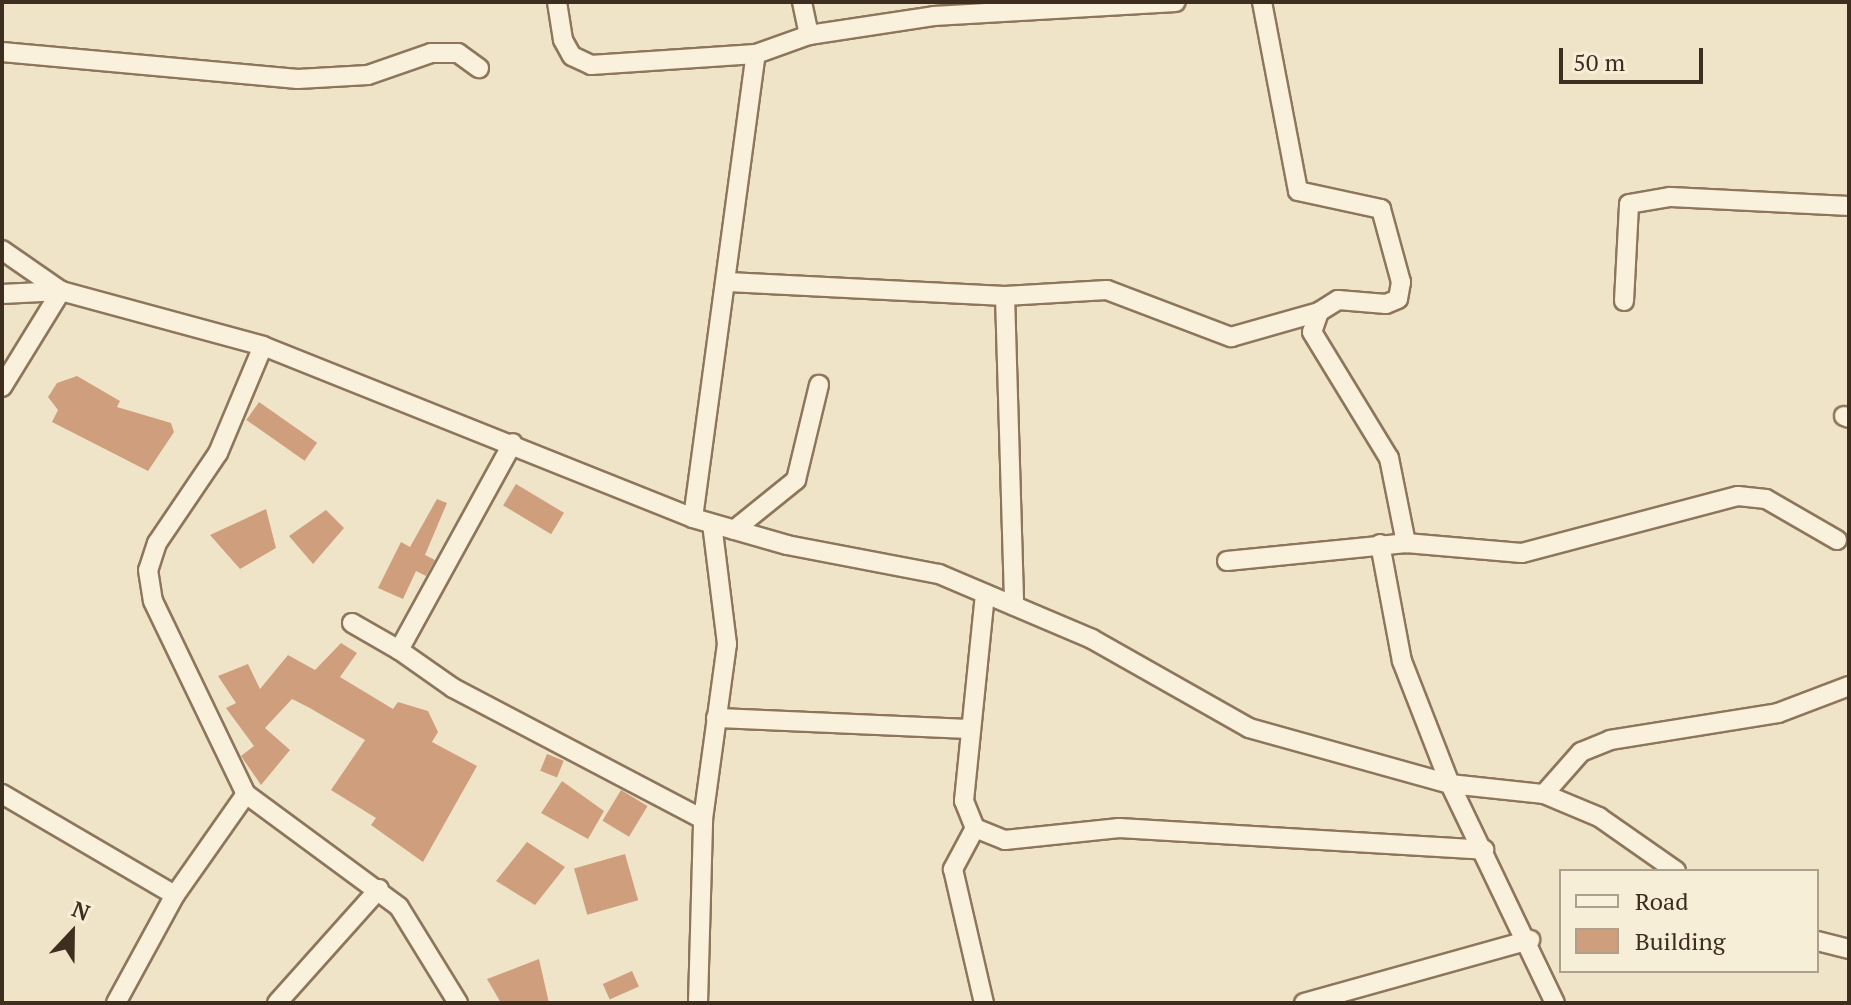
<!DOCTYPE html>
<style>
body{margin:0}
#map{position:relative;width:1851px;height:1005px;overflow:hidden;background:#f0e4c8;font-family:"PT Serif",serif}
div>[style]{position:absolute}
.building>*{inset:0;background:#cf9f7d;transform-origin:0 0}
.roads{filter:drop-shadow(2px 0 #8d765c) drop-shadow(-2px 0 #8d765c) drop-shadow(0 2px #8d765c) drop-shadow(0 -2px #8d765c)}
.street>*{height:18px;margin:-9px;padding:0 9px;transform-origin:9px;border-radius:9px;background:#faf1dc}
span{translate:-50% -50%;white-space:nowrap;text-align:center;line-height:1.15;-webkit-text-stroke:7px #f7eed8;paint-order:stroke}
.frame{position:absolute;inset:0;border:4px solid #3d2e20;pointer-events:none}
.legend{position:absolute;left:1559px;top:869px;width:260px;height:104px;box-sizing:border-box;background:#f7eed8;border:2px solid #ada18e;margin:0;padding:10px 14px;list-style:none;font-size:24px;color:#3d2e20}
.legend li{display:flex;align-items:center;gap:16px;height:40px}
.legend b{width:40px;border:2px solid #ada18e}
.north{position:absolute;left:32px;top:893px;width:80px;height:80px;-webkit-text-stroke:6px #f7eed8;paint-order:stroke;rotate:22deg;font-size:22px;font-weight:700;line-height:32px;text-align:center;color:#3d2e20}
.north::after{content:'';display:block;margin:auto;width:28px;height:36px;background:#3d2e20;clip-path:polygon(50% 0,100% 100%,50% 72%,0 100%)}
.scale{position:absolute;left:1559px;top:48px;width:144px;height:36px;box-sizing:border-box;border:4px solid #3d2e20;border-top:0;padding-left:10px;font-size:24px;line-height:28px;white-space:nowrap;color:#3d2e20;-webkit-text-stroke:6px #f7eed8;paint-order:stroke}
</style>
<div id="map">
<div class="building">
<i style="clip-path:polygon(77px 376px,120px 401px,117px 407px,171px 423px,174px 432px,148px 471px,52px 422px,58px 410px,48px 397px,57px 383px)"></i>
<i style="left:259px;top:402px;width:71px;height:22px;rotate:35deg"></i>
<i style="left:516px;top:484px;width:56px;height:25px;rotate:31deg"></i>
<i style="clip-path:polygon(437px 499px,447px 503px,425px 555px,435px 560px,426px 576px,416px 571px,403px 599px,378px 588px,401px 542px,410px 547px)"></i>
<i style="clip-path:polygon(266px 509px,276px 548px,240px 569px,210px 535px)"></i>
<i style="clip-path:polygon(326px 510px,344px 528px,313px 564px,289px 536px)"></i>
<i style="clip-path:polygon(341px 643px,357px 653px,340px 677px,393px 709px,398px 702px,428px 711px,438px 732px,432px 742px,477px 766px,423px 862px,371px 825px,376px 818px,331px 790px,365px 740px,308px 707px,292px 699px,265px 728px,290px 750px,261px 785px,241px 756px,254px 746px,226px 708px,236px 703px,218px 676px,248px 664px,260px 689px,288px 655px,315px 670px)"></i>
<i style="left:547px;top:754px;width:18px;height:18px;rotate:22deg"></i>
<i style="clip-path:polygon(562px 781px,604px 811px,588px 839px,541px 813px)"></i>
<i style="left:621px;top:790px;width:31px;height:36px;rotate:31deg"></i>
<i style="clip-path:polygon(527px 842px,565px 867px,535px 905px,496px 881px)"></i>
<i style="left:625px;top:854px;width:48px;height:53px;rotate:74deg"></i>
<i style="clip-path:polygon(539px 959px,549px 1003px,501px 1003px,487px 979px)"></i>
<i style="left:632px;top:971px;width:17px;height:32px;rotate:66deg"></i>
</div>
<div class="roads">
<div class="street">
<i style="left:557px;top:2px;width:38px;rotate:81deg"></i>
<i style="left:563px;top:40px;width:18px;rotate:61deg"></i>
<i style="left:572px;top:56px;width:21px;rotate:25deg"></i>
<i style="left:591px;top:65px;width:165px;rotate:-3.8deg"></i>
<i style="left:756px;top:54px;width:56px;rotate:-19.7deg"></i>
<i style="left:809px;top:35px;width:126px;rotate:-8.6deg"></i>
<i style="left:934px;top:16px;width:242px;rotate:-3.3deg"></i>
<i style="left:802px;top:2px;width:34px;rotate:78deg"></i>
<i style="left:1262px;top:2px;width:192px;rotate:79.2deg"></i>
<i style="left:1298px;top:191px;width:85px;rotate:12.2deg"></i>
<i style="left:1381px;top:209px;width:76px;rotate:74.7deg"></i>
<i style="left:1401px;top:282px;width:17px;rotate:100deg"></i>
<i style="left:1398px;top:299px;width:13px;rotate:157deg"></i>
<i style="left:1386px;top:304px;width:48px;rotate:-175.2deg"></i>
<i style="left:1338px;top:300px;width:22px;rotate:148deg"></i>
<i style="left:1319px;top:312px;width:21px;rotate:109deg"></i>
<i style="left:1312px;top:332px;width:148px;rotate:58.6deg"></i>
<i style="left:1389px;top:458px;width:87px;rotate:78.7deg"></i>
<i style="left:2px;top:52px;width:297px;rotate:5.2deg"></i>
<i style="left:298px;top:79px;width:70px;rotate:-3.3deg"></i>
<i style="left:368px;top:75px;width:67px;rotate:-19.2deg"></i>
<i style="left:431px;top:53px;width:27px"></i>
<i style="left:458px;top:53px;width:26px;rotate:36deg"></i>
<i style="left:2px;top:250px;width:72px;rotate:34.8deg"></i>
<i style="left:61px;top:291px;width:209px;rotate:15.2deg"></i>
<i style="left:263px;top:346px;width:463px;rotate:21.8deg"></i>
<i style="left:693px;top:518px;width:98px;rotate:16deg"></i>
<i style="left:787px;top:545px;width:155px;rotate:10.8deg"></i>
<i style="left:939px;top:574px;width:166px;rotate:23deg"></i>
<i style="left:1092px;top:639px;width:180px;rotate:29.5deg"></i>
<i style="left:1249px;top:728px;width:209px;rotate:15.6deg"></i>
<i style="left:1450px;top:784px;width:95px;rotate:6.1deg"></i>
<i style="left:1544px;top:794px;width:60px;rotate:22.7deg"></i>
<i style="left:1599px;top:817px;width:94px;rotate:35deg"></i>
<i style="left:728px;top:282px;width:277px;rotate:2.9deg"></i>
<i style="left:1005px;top:296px;width:102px;rotate:-3.4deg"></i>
<i style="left:1107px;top:290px;width:133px;rotate:20.8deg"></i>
<i style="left:1231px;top:337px;width:91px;rotate:-15.9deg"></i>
<i style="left:2px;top:294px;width:59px;rotate:-2.9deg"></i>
<i style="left:1005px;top:296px;width:310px;rotate:88.3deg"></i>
<i style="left:1624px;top:301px;width:97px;rotate:-87deg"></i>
<i style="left:1629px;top:204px;width:42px;rotate:-9.7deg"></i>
<i style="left:1670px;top:197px;width:179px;rotate:2.9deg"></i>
<i style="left:263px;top:346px;width:116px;rotate:112.8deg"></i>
<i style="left:218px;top:453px;width:109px;rotate:124.1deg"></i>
<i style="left:157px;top:543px;width:28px;rotate:108deg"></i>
<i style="left:148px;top:570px;width:31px;rotate:81deg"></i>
<i style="left:153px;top:601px;width:214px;rotate:64.3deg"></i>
<i style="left:246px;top:794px;width:190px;rotate:36.4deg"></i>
<i style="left:399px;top:907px;width:113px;rotate:58.4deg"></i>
<i style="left:2px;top:387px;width:113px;rotate:-58.4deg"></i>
<i style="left:1844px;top:416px;width:5px;rotate:22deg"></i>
<i style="left:693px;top:518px;width:468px;rotate:-82.3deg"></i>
<i style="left:734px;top:530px;width:80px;rotate:-38.9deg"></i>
<i style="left:796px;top:480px;width:98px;rotate:-76.4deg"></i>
<i style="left:1380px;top:544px;width:119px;rotate:79.4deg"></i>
<i style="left:1402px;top:661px;width:132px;rotate:68.7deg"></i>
<i style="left:1450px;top:784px;width:243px;rotate:64.4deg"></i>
<i style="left:1227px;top:561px;width:180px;rotate:-5.7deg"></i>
<i style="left:1406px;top:543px;width:116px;rotate:4.9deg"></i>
<i style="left:1522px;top:553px;width:223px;rotate:-14.8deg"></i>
<i style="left:1738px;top:496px;width:28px;rotate:6deg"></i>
<i style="left:1766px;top:499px;width:82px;rotate:30deg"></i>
<i style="left:985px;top:594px;width:208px;rotate:95.8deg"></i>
<i style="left:964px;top:801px;width:29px;rotate:68deg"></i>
<i style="left:975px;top:828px;width:32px;rotate:22deg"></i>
<i style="left:1005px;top:840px;width:115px;rotate:-6deg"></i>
<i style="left:1119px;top:828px;width:366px;rotate:3.4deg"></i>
<i style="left:352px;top:623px;width:54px;rotate:29.9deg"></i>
<i style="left:399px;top:650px;width:236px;rotate:-61.2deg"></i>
<i style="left:399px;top:650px;width:66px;rotate:35.1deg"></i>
<i style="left:453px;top:688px;width:282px;rotate:27.7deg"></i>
<i style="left:716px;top:718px;width:255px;rotate:2.5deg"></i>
<i style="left:2px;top:794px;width:200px;rotate:30.3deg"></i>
<i style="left:1544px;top:794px;width:56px;rotate:-48.6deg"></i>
<i style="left:1581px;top:752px;width:31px;rotate:-22deg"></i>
<i style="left:1610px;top:740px;width:170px;rotate:-9.1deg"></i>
<i style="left:1778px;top:713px;width:76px;rotate:-20.8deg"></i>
<i style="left:975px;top:828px;width:47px;rotate:118.2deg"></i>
<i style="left:953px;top:869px;width:138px;rotate:77deg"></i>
<i style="left:1817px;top:941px;width:33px;rotate:14deg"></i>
<i style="left:116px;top:1003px;width:123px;rotate:-61.4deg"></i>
<i style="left:175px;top:895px;width:123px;rotate:-54.9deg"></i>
<i style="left:277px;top:1003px;width:153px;rotate:-48.2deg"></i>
<i style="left:698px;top:1003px;width:184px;rotate:-88.4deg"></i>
<i style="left:703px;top:819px;width:177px;rotate:-82.2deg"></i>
<i style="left:727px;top:644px;width:121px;rotate:-97.1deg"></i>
<i style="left:1304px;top:1003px;width:235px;rotate:-15.6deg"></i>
</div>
</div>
<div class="frame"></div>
<ul class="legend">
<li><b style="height:10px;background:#faf1dc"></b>Road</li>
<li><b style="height:22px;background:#cf9f7d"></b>Building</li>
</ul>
<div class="north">N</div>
<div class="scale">50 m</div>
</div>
